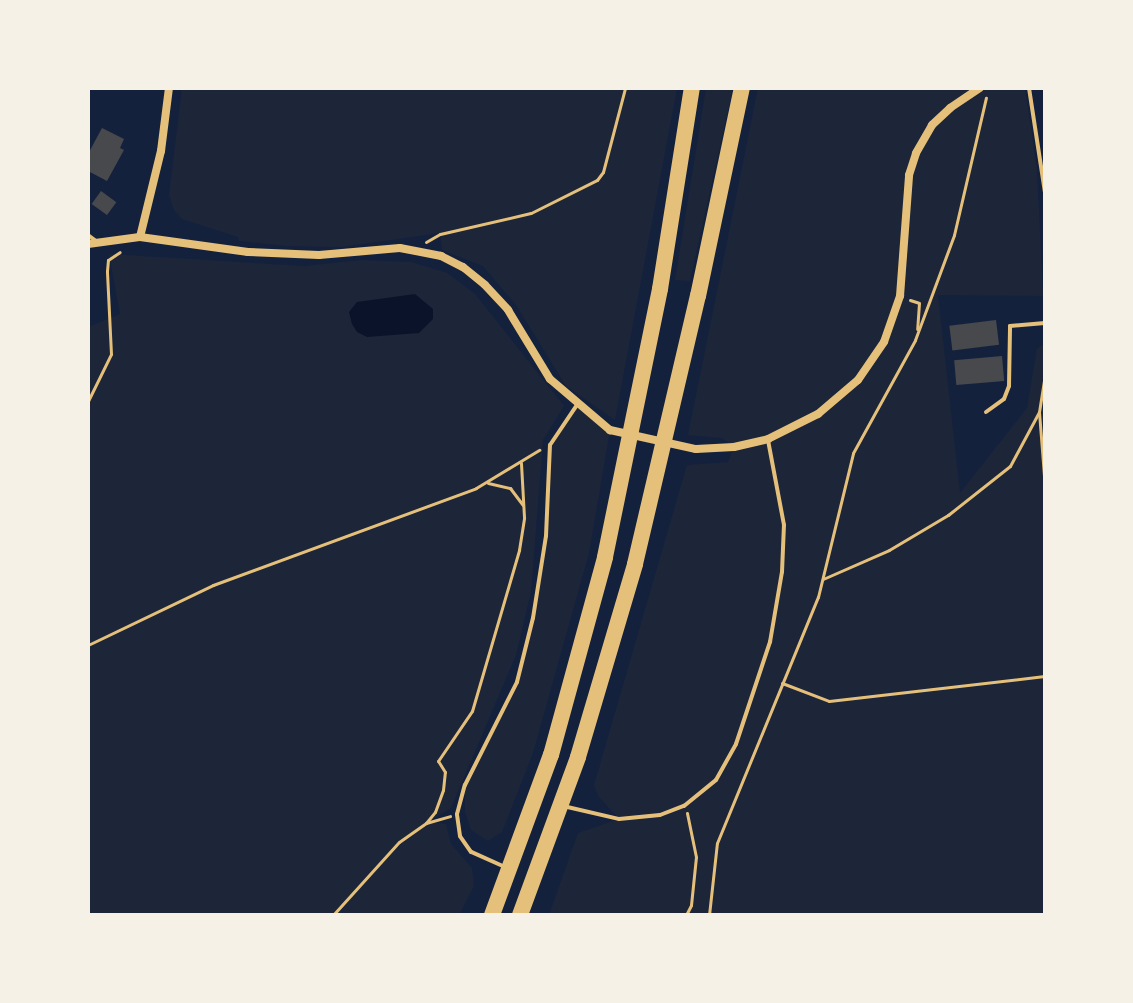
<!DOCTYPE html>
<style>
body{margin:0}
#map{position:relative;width:1133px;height:1003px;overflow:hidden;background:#14213d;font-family:Helvetica,sans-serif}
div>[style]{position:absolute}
.green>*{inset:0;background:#1d2539}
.water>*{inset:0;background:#0b132b}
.building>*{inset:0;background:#48494c;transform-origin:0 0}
.path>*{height:3px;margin:-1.5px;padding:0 1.5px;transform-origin:1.5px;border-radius:1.5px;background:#e5c07b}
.service>*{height:4px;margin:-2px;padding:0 2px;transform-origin:2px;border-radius:2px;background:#e5c07b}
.minor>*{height:8px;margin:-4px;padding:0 4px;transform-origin:4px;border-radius:4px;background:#e5c07b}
.motorway>*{height:16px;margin:-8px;padding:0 8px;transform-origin:8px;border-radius:8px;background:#e5c07b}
span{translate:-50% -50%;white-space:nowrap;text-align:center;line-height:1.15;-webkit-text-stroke:6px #f6f1e7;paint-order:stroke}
.frame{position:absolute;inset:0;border:90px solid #f6f1e7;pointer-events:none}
</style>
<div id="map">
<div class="green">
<i style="clip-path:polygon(182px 88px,677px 88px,615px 420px,566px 386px,516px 305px,483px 266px,442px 250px,440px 233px,341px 247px,286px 246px,239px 241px,238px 237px,182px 219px,174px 210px,169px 195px)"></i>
<i style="clip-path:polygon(706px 88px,733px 88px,690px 281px,675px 280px)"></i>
<i style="clip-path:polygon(758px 88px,1025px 88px,1037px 170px,1043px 296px,938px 295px,960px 493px,1027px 408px,1037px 349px,1045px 343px,1045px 915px,549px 915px,578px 833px,619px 819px,599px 797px,594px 785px,687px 465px,728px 462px,734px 447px,722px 438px,688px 435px)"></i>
<i style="clip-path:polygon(109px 254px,305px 266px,362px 260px,411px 262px,447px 273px,475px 294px,564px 406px,543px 440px,531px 592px,516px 655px,451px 808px,428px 822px,446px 824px,451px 844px,472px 868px,474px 886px,459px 915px,88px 915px,88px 327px,120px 314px)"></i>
<i style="clip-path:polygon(577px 405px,610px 430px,589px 553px,533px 753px,502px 832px,488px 841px,471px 830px,465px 812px,465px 785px,517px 682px,533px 618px,546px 536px,550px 445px)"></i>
</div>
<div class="water">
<i style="clip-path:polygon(415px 294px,433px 309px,433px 319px,419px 333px,367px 337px,357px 332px,352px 324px,349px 312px,357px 302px)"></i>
</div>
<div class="building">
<i style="clip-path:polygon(102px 128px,124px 139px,120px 148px,124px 150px,107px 181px,88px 171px,88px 154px)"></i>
<i style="left:101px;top:191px;width:19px;height:16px;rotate:36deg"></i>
<i style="left:996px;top:320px;width:25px;height:47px;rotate:83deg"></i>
<i style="left:1002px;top:356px;width:25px;height:48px;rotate:85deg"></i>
</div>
<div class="path">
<i style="left:426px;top:242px;width:16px;rotate:-30deg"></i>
<i style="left:440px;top:234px;width:93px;rotate:-13deg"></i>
<i style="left:531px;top:213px;width:74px;rotate:-26.6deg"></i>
<i style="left:597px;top:180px;width:10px;rotate:-53deg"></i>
<i style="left:603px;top:172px;width:87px;rotate:-75.3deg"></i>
<i style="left:910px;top:300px;width:9px;rotate:18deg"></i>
<i style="left:919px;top:303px;width:26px;rotate:94deg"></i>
<i style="left:88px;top:401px;width:52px;rotate:-63.9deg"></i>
<i style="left:111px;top:354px;width:83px;rotate:-92.8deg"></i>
<i style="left:107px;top:271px;width:11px;rotate:-85deg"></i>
<i style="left:108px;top:260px;width:14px;rotate:-34deg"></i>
<i style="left:1039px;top:412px;width:77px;rotate:85.5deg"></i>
<i style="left:488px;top:483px;width:23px;rotate:13deg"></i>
<i style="left:510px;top:488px;width:21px;rotate:53deg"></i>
<i style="left:823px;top:579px;width:72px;rotate:-23.7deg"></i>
<i style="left:889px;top:550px;width:69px;rotate:-30.7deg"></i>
<i style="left:948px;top:515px;width:79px;rotate:-38.3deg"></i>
<i style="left:1010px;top:466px;width:61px;rotate:-61.8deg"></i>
<i style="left:1039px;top:412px;width:39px;rotate:-81deg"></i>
<i style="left:88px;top:645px;width:139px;rotate:-25.6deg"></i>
<i style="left:213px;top:585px;width:280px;rotate:-20.2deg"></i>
<i style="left:476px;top:488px;width:74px;rotate:-31.1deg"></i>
<i style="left:782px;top:683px;width:50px;rotate:21deg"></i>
<i style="left:829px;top:701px;width:217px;rotate:-6.6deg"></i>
<i style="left:426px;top:823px;width:14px;rotate:-51deg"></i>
<i style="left:435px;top:812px;width:23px;rotate:-70deg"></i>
<i style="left:443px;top:790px;width:18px;rotate:-84deg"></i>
<i style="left:445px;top:772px;width:13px;rotate:-122deg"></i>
<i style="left:438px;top:761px;width:60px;rotate:-55.8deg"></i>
<i style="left:472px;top:711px;width:168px;rotate:-73.7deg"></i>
<i style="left:519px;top:550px;width:33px;rotate:-81deg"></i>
<i style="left:524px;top:517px;width:54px;rotate:-93.2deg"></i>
<i style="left:333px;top:915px;width:98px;rotate:-47.9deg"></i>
<i style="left:399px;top:842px;width:33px;rotate:-35deg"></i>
<i style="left:426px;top:823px;width:25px;rotate:-16deg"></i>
<i style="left:686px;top:915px;width:11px;rotate:-63deg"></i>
<i style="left:691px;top:905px;width:48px;rotate:-84.1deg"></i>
<i style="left:696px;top:857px;width:45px;rotate:-101.6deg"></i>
<i style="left:709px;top:915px;width:72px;rotate:-83.7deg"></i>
<i style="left:717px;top:843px;width:266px;rotate:-67.7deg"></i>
<i style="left:818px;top:597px;width:148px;rotate:-76.3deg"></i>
<i style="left:853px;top:453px;width:129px;rotate:-61.2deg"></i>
<i style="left:915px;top:340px;width:112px;rotate:-69.6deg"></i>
<i style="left:954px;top:235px;width:141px;rotate:-76.9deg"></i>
</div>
<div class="service">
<i style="left:1029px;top:88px;width:106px;rotate:81.3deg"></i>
<i style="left:88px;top:235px;width:10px;rotate:37deg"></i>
<i style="left:986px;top:412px;width:22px;rotate:-36deg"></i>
<i style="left:1004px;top:399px;width:14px;rotate:-69deg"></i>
<i style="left:1009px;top:386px;width:60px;rotate:-89deg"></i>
<i style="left:1010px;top:326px;width:35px;rotate:-5deg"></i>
<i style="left:563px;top:806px;width:57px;rotate:13.1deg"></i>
<i style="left:619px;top:819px;width:41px;rotate:-5.6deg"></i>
<i style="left:660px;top:815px;width:26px;rotate:-21deg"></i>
<i style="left:684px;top:806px;width:41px;rotate:-39.1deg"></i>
<i style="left:716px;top:780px;width:41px;rotate:-60.9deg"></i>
<i style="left:736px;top:744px;width:108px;rotate:-71.6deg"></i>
<i style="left:770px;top:642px;width:71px;rotate:-80.3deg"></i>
<i style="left:782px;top:572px;width:47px;rotate:-87.6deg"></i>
<i style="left:784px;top:525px;width:86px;rotate:-100.7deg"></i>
<i style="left:505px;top:867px;width:37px;rotate:-156deg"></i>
<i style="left:471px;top:852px;width:19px;rotate:-125deg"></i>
<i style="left:460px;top:836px;width:22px;rotate:-98deg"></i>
<i style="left:457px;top:814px;width:30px;rotate:-75deg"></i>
<i style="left:465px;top:785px;width:115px;rotate:-63.2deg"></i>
<i style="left:517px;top:682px;width:66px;rotate:-76deg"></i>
<i style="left:533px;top:618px;width:83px;rotate:-81deg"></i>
<i style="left:546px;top:536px;width:91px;rotate:-87.5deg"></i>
<i style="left:550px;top:445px;width:48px;rotate:-56deg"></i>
</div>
<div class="minor">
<i style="left:140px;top:237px;width:89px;rotate:-76.3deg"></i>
<i style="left:161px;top:151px;width:64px;rotate:-82.8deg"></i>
<i style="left:88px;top:244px;width:52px;rotate:-7.7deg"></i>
<i style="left:140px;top:237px;width:109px;rotate:7.9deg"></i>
<i style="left:248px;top:252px;width:71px;rotate:2.4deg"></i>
<i style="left:319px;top:255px;width:81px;rotate:-4.9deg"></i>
<i style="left:400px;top:248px;width:42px;rotate:11deg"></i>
<i style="left:441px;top:256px;width:25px;rotate:27deg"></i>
<i style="left:463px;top:267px;width:28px;rotate:39deg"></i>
<i style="left:485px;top:285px;width:34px;rotate:47deg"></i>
<i style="left:508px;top:310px;width:81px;rotate:58.7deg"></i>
<i style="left:550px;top:379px;width:79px;rotate:40.4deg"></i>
<i style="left:610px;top:430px;width:88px;rotate:12.5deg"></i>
<i style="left:696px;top:449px;width:38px;rotate:-3deg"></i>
<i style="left:734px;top:447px;width:35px;rotate:-13deg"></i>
<i style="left:768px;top:439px;width:56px;rotate:-26.6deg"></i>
<i style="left:818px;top:414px;width:52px;rotate:-40.4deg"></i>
<i style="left:858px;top:380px;width:46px;rotate:-55.6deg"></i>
<i style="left:884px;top:342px;width:49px;rotate:-70.8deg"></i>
<i style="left:900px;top:296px;width:121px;rotate:-85.7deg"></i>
<i style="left:909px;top:175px;width:23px;rotate:-72deg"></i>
<i style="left:916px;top:153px;width:32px;rotate:-60deg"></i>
<i style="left:932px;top:125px;width:25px;rotate:-43deg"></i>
<i style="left:950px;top:108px;width:36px;rotate:-34deg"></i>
</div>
<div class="motorway">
<i style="left:492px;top:915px;width:171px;rotate:-69.8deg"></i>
<i style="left:551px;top:755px;width:205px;rotate:-74.7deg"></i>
<i style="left:605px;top:557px;width:274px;rotate:-78.4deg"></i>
<i style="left:660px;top:289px;width:204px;rotate:-81deg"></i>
<i style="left:520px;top:915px;width:168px;rotate:-69.8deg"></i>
<i style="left:578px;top:757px;width:201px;rotate:-73.5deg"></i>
<i style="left:635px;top:564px;width:275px;rotate:-76.8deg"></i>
<i style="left:698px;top:296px;width:213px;rotate:-78.1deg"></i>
</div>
<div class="frame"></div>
</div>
